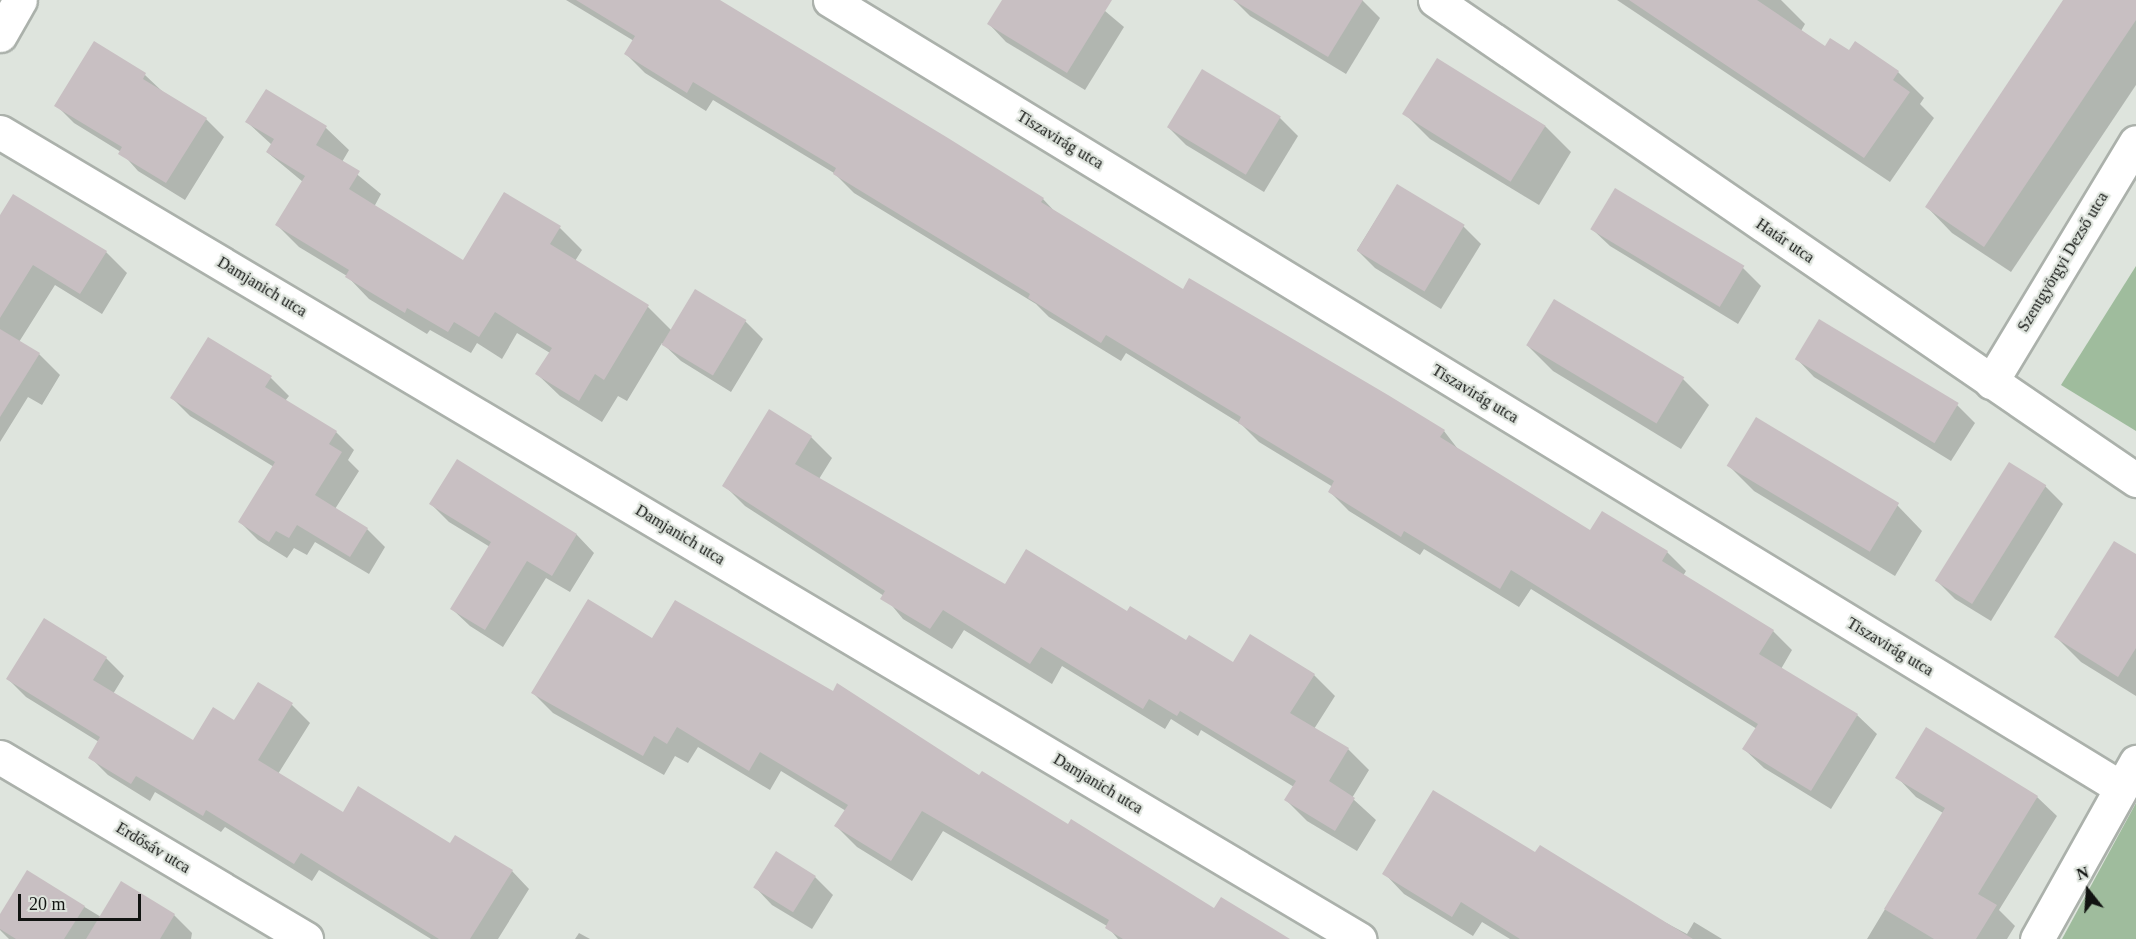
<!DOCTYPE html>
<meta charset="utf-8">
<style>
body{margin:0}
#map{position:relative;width:2136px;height:939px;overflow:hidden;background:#dee4dd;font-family:"Times New Roman",serif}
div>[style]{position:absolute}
.green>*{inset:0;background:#9fbc9d}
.shadow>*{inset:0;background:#0003}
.building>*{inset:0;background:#c8bfc2;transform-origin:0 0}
.roads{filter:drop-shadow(2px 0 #abb1ab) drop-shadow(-2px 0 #abb1ab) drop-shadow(0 2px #abb1ab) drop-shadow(0 -2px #abb1ab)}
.minor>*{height:33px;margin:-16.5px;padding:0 16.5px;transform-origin:16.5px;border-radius:16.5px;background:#fff}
span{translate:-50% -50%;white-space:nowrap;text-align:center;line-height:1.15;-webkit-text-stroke:4.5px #dee4dd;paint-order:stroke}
.street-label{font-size:16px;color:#121412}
.north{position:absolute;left:2058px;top:861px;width:60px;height:60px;-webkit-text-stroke:4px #dee4dd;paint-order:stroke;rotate:343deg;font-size:16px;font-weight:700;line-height:24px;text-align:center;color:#121412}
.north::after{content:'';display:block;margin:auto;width:21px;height:27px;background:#121412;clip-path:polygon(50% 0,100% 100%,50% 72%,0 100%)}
.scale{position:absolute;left:18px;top:894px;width:123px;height:27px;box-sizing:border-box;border:3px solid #121412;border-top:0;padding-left:8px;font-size:18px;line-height:21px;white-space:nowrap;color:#121412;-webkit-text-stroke:4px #dee4dd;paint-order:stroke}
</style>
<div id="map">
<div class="green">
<i style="clip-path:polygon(2136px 266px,2136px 431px,2061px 385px)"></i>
<i style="clip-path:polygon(2136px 803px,2136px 939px,2062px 939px)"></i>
</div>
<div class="shadow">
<i style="clip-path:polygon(566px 0,718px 0,1043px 199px,1058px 215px,1183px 291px,1444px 431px,1461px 453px,1591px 532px,1667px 552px,1686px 571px,1683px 576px,1773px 631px,1792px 650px,1781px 669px,1857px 715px,1877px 734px,1831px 809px,1764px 768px,1744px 749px,1757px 729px,1531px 589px,1519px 607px,1424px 549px,1420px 555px,1349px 511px,1330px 492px,1333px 487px,1259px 442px,1241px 424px,1126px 353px,1121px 361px,1049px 317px,1036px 304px,854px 193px,834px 173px,713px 100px,706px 111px,645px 73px,626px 54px,634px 41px)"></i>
<i style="clip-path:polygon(1003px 0,1092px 0,1124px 27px,1085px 90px,1006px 42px,989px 24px)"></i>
<i style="clip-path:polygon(1234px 0,1362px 0,1380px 18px,1346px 74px,1250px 16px)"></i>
<i style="clip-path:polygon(1617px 0,1781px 0,1805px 24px,1801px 31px,1825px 48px,1849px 52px,1855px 43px,1898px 72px,1924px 98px,1920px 104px,1934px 118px,1890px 182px)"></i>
<i style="clip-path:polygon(2064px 0,2136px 0,2136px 85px,2011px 272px,1952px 233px,1927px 207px)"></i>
<i style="clip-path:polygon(1438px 60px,1545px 126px,1571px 152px,1539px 205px,1430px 139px,1405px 114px)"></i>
<i style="clip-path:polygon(1203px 71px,1280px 118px,1298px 136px,1264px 192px,1186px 145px,1168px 127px)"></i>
<i style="clip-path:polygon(145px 75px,164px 93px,206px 119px,224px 137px,185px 200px,138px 171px,121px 152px,74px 123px,56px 105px)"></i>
<i style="clip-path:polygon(266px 91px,326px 128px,349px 150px,342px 162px,381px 194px,374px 207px,463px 262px,560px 228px,582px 250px,575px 261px,648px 307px,671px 330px,745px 321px,763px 339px,731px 392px,681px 361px,662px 343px,627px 401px,618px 396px,602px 422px,560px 396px,537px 374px,550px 353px,517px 333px,502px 359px,477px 343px,471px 353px,430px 330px,427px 334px,369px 299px,347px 276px,299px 247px,277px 225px,303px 182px,267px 152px,272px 145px,247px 122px)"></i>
<i style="clip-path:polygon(1397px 186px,1463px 226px,1481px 244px,1441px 309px,1375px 268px,1357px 250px)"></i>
<i style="clip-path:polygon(14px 196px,106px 252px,127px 273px,102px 314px,55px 285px,19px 342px,39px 354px,60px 375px,42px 405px,28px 397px,0 442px,0 218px)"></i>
<i style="clip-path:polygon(1592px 229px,1743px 268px,1761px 286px,1738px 324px,1610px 246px)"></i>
<i style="clip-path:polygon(1527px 345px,1683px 379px,1709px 405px,1681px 449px,1553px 371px)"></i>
<i style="clip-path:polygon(1797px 359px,1957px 405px,1975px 423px,1951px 461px,1814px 377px)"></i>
<i style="clip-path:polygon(271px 378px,289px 396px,285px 401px,336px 432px,354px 450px,348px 460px,359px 471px,335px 509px,367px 529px,385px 547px,369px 574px,315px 542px,307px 555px,294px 548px,287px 558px,258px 540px,240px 522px,274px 467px,190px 416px,172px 398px)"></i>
<i style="clip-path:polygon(811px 437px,832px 458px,819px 479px,1005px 586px,1128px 613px,1233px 664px,1314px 675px,1335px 696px,1314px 729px,1348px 749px,1369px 770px,1352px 798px,1376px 820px,1357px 851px,1307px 821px,1286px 800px,1294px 787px,1201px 730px,1198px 736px,1171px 719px,1165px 729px,1062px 666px,1052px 684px,964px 630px,952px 649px,903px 619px,884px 596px,745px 506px,724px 485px)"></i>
<i style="clip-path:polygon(458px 461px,577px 535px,594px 553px,570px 592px,546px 578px,503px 647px,470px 626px,452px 609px,490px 547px,449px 522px,431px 504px)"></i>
<i style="clip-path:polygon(1728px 465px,1897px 505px,1922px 531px,1895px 576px,1754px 491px)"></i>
<i style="clip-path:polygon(2045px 486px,2063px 504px,1991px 621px,1955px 599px,1937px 581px)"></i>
<i style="clip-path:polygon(2136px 556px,2136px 696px,2081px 662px,2056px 637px)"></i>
<i style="clip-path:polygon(652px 640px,980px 777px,1215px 910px,1278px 939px,1118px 939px,1107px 926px,943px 831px,912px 881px,857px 847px,836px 826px,846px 811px,781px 771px,770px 790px,698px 747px,688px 763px,675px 756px,664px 775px,553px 713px,532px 692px)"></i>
<i style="clip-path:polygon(106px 658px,124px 676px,113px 694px,194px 742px,235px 722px,258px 684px,292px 705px,310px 723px,278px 774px,343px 814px,451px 845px,512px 871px,529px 889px,498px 939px,431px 939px,319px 870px,312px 881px,225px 827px,221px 832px,155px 792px,150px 801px,108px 775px,90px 757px,99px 742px,26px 697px,8px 679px)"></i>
<i style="clip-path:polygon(1897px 777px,2037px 797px,2057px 816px,1999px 910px,2015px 926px,2007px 939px,1867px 939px,1943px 813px,1916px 797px)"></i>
<i style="clip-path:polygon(1536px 854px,1687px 934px,1694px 922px,1722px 939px,1510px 939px,1482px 922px,1473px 936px,1404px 894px,1384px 873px)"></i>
<i style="clip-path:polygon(27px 872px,101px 917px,122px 883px,174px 915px,192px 933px,191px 939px,9px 939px,0 930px,0 917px)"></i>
<i style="clip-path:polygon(815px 877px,833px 895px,812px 929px,772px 905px,755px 887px)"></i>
<i style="clip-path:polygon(579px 933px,590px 939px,575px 939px)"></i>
</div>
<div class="building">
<i style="clip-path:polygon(576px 0,720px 0,948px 138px,1044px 198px,1041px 202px,1183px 289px,1189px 278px,1388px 395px,1445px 430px,1440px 437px,1590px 530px,1602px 511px,1668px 551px,1662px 561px,1774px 630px,1759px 654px,1858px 714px,1811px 791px,1742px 749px,1758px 724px,1511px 570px,1500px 589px,1404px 531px,1401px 537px,1328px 492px,1334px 481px,1238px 423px,1241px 417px,1106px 335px,1101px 343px,1028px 298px,1030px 294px,833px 174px,836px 168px,693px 82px,687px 93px,624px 54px,635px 36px)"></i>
<i style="clip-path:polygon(1002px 0,1112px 0,1067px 73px,987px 24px)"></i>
<i style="clip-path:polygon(1233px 0,1363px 0,1328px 57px)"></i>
<i style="clip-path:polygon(1629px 0,1757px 0,1825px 46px,1830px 38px,1849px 50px,1855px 41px,1899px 71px,1893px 80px,1910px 92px,1864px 158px)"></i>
<i style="clip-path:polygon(2063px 0,2136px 0,2136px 20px,1984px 247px,1925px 207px)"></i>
<i style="clip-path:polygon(94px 41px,146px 73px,143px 79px,207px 118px,166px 183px,118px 154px,122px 147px,54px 106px)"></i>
<i style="left:1437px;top:58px;width:128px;height:66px;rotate:32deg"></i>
<i style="left:1202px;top:69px;width:92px;height:68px;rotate:31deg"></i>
<i style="clip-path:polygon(266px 89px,327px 126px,316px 145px,360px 171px,349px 189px,463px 260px,504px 192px,561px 226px,550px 244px,649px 305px,604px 380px,595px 374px,579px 401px,535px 374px,552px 348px,495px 312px,479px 337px,454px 322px,448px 332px,407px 308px,405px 313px,345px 277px,349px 270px,275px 225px,305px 176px,266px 152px,274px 139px,245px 122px)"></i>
<i style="left:1397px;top:184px;width:79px;height:78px;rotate:31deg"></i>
<i style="left:1615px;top:188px;width:151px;height:48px;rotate:31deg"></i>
<i style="clip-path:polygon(13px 194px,107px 251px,80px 294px,33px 265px,0 318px,0 215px)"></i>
<i style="left:695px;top:289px;width:60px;height:65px;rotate:31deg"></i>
<i style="left:1554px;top:299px;width:152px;height:54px;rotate:31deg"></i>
<i style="left:1819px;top:319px;width:163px;height:47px;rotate:31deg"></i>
<i style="clip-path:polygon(0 329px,40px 353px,0 417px)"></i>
<i style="clip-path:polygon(208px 337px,272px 376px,265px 387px,337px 431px,329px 444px,342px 452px,315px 495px,368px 528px,350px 557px,297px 525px,289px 538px,276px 531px,269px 542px,238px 522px,275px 462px,170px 398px)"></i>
<i style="clip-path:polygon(769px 409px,812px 436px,795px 464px,1005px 584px,1026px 549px,1127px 611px,1130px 606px,1186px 640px,1189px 635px,1233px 662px,1250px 634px,1315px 674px,1290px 713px,1349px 748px,1329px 781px,1355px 798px,1335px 831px,1284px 800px,1296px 781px,1180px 711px,1177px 716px,1149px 699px,1143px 709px,1041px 647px,1030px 664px,943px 610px,930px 629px,880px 599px,885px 591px,722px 486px)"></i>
<i style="left:1756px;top:417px;width:167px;height:57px;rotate:31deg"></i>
<i style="clip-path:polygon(457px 459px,577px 534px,552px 576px,527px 561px,485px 630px,450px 609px,491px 542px,429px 504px)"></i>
<i style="left:2009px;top:462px;width:44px;height:140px;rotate:32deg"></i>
<i style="clip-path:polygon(2114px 541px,2136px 554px,2136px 648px,2118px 677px,2054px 637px)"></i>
<i style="clip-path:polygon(588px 599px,652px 638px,675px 600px,833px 691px,837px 683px,979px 775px,982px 771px,1068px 824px,1071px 819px,1214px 908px,1221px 897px,1290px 939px,1123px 939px,1105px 928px,1109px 920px,922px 811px,891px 861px,834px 826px,848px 805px,760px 752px,749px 771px,677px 727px,667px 744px,654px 736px,643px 756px,531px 693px)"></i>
<i style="clip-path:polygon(44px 618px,107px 657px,93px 680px,193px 740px,213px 707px,234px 720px,258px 682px,293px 703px,258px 760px,343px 812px,358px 786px,450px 843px,455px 835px,513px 870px,470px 939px,439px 939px,301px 853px,294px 864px,206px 810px,203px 816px,136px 776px,131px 784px,88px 758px,100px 737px,6px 679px)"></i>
<i style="clip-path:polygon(1926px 727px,2038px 796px,1978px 894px,1997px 905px,1976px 939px,1934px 939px,1884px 909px,1945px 808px,1895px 778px)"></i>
<i style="clip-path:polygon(1433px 790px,1535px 852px,1540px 845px,1693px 939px,1520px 939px,1461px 902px,1452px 917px,1382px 874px)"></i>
<i style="left:776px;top:851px;width:47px;height:43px;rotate:32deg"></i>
<i style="clip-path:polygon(27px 870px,85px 906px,64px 939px,16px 939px,0 929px,0 914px)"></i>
<i style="clip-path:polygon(121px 881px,175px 914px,160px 939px,86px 939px)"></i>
</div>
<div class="roads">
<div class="minor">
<i style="left:830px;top:0;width:1511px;rotate:31.39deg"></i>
<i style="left:1435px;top:0;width:850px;rotate:34.4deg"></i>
<i style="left:0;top:35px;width:40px;rotate:-60.3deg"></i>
<i style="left:0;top:132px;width:1581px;rotate:30.7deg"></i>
<i style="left:1991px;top:382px;width:280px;rotate:-58.9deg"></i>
<i style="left:0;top:757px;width:356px;rotate:30.7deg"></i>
<i style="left:2037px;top:939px;width:203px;rotate:-60.8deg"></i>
</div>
</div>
<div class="street-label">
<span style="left:1060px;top:140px;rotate:31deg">Tiszavirág utca</span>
<span style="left:1785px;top:241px;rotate:34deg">Határ utca</span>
<span style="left:2063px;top:262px;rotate:-59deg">Szentgyörgyi Dezső utca</span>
<span style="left:262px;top:287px;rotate:31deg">Damjanich utca</span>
<span style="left:1475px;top:394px;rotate:31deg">Tiszavirág utca</span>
<span style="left:680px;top:535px;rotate:31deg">Damjanich utca</span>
<span style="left:1890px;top:647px;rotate:31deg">Tiszavirág utca</span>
<span style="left:1098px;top:784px;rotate:31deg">Damjanich utca</span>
<span style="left:153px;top:848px;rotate:31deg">Erdősáv utca</span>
</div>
<div class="north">N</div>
<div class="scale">20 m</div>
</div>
